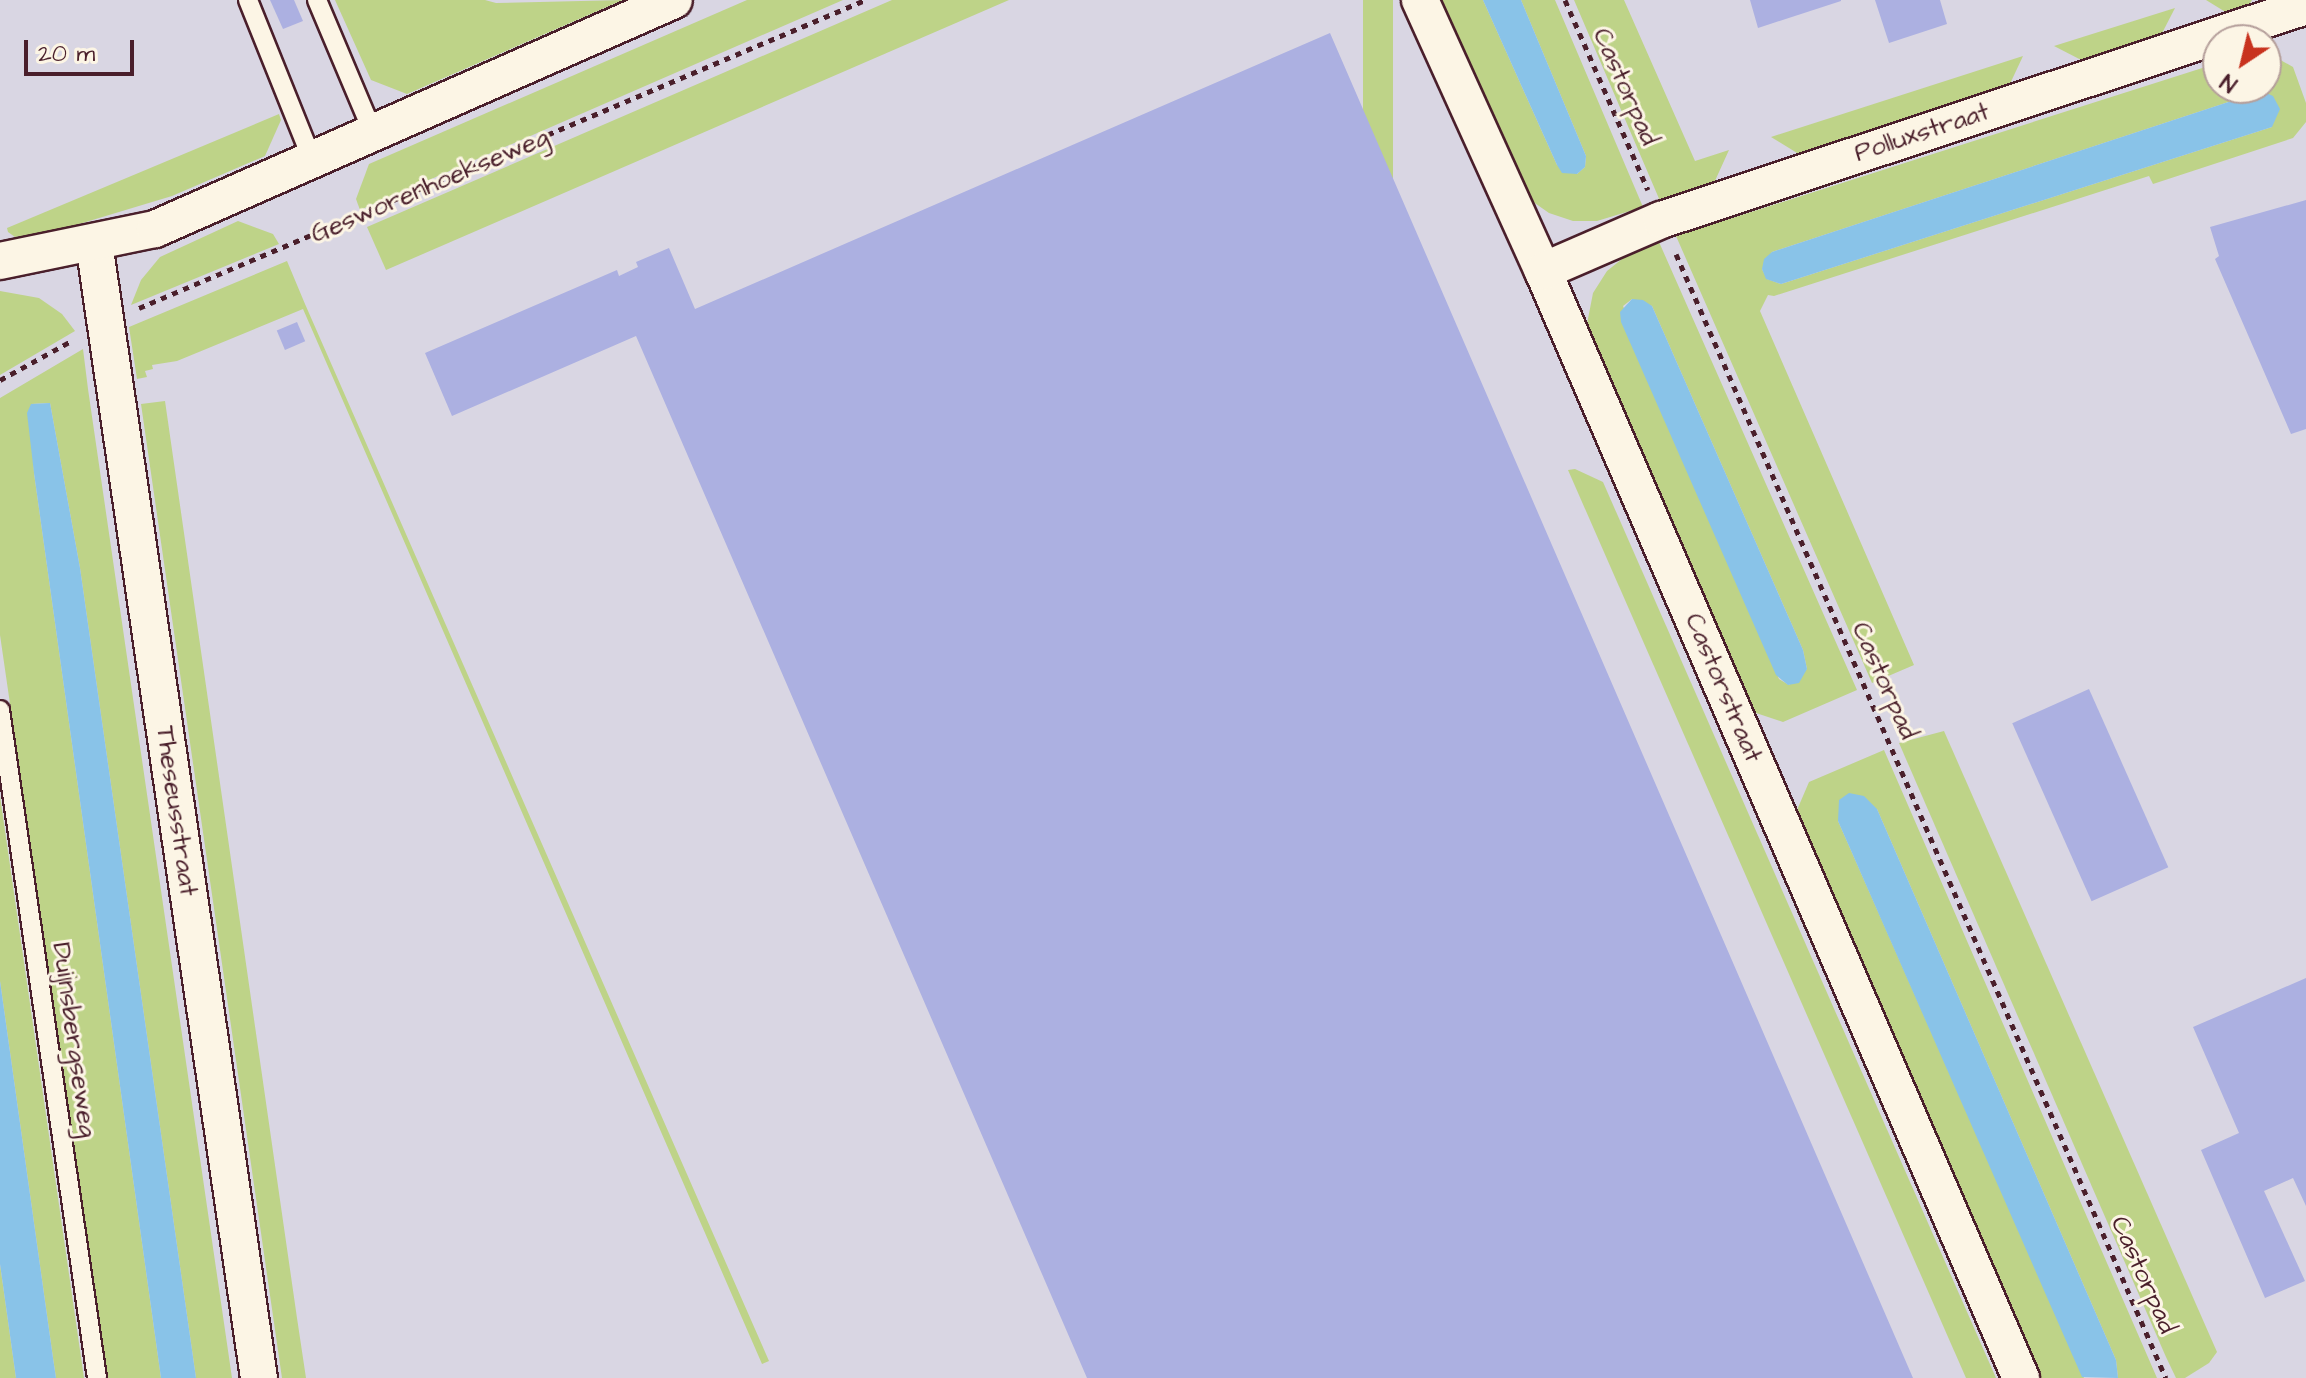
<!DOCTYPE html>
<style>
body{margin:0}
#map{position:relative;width:2306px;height:1378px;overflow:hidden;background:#ece7e4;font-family:"Architects Daughter",sans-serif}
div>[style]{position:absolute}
.built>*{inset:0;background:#d9d6e3}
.green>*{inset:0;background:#bed388;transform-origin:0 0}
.water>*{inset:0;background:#89c3e8}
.building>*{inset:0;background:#acb0e1;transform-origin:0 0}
.path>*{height:5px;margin-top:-2.5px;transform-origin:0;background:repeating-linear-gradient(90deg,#4a1f2b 0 6px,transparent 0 12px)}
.roads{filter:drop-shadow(2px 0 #4a1f2b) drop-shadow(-2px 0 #4a1f2b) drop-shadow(0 2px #4a1f2b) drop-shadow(0 -2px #4a1f2b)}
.service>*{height:18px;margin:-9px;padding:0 9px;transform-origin:9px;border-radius:9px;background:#fcf5e5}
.minor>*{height:36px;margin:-18px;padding:0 18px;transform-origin:18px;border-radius:18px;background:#fcf5e5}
span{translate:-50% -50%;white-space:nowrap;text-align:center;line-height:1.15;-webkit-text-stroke:6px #fcf5e5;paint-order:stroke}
.street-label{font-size:26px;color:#4a1f2b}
.north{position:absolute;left:2202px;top:24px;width:80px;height:80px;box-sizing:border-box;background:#fcf5e5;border:2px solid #b59f9b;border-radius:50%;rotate:215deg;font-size:22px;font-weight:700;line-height:32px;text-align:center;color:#4a1f2b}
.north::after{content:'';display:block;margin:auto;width:28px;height:36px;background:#c8321e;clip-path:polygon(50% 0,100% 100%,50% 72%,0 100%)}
.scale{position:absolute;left:24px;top:40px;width:110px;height:36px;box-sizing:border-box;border:4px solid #4a1f2b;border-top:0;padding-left:10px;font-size:24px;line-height:28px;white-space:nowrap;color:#4a1f2b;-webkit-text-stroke:6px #fcf5e5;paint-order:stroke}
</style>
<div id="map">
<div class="built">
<i style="clip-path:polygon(evenodd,0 0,2306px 0,2306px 1378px,0 1378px,0 0,2218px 40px,2266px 40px,2266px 88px,2218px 88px,2218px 40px)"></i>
</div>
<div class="green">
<i style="clip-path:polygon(335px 0,485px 0,496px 3px,623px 0,407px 94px,371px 80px)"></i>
<i style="clip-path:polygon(747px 0,843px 0,360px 210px,356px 199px,369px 164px)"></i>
<i style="clip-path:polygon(892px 0,1009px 0,386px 270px,367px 227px)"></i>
<i style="left:1363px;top:0;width:30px;height:472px"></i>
<i style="clip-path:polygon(1436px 0,1483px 0,1557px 165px,1577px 174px,1585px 167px,1586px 156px,1521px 0,1555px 0,1643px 207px,1597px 221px,1573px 221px,1549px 213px,1529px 199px)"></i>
<i style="clip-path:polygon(1574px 0,1624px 0,1695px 161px,1729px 150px,1714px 183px,1660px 201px)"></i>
<i style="clip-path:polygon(2206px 0,2252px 0,2245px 12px,2232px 16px)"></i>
<i style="clip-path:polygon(2175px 8px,2158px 41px,2087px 63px,2054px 46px)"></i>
<i style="clip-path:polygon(evenodd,2266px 52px,2293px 67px,2306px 103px,2306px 122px,2293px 138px,2153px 184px,2149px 176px,1774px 296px,1768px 295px,1760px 311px,1914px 665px,1872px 683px,1676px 236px,2218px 63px,2218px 88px,2266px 88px,2266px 52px,2262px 91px,2272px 127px,1781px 284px,1767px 279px,1762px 269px,1772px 252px,2262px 91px)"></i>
<i style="clip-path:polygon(2023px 56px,2008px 88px,1802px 156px,1771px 137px)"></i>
<i style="clip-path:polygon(279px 114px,281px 120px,265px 156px,172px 196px,56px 231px,15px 237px,8px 232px,7px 228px)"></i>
<i style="clip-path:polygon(238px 221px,273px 234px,279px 244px,131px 305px,141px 280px,160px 257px)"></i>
<i style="clip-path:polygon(evenodd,1659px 242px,1857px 690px,1783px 722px,1747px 710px,1586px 329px,1593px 293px,1607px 271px,1627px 255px,1659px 242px,1632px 299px,1652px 306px,1803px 650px,1807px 669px,1789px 685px,1779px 679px,1623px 306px,1632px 299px)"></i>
<i style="clip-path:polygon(287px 261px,305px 304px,769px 1361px,762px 1364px,303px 309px,177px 361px,152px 365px,153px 369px,145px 371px,147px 377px,137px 379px,129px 327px)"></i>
<i style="clip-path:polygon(0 291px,39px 298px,62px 314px,75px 331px,0 375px)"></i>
<i style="clip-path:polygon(83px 349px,88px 389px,232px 1378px,196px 1378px,80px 568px,50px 403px,31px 404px,34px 473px,161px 1378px,108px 1378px,0 635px,0 398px)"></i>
<i style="clip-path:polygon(165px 401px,297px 1318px,306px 1378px,282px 1378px,141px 404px)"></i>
<i style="clip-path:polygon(1575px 469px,1603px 482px,1996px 1378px,1966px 1378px,1568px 470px)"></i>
<i style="clip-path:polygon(1944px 731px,2217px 1352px,2209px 1363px,2185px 1378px,2176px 1378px,2166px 1357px,1899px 743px)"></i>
<i style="clip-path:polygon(1884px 750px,2157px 1378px,2118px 1378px,2116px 1360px,1877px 809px,1838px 821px,2084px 1378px,2039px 1378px,1794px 817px,1809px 782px)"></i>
<i style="clip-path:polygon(0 796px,84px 1378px,56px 1378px,53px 1358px,0 981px)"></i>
<i style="clip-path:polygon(0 1264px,16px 1378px,0 1378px)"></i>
</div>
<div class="water">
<i style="clip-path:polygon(1483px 0,1521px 0,1586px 156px,1585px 167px,1577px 174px,1562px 173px,1557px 165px)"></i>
<i style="clip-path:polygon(2262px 91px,2273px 96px,2280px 109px,2272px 127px,1781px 284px,1766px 279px,1762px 269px,1764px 259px,1772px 252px)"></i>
<i style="clip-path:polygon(1632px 299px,1643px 300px,1652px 306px,1803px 650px,1807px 669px,1799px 683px,1788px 685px,1776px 675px,1621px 322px,1620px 312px)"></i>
<i style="clip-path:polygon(50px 403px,80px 568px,196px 1378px,161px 1378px,34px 473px,27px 413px,31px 404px)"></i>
<i style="clip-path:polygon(1849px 793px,1864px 796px,1877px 809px,2116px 1360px,2118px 1378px,2082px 1377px,1838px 821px,1839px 800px)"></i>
<i style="clip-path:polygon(0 981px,53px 1358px,56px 1378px,16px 1378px,0 1264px)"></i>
</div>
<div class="building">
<i style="clip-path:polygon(270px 0,294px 0,303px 21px,283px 29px)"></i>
<i style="clip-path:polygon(1750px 0,1841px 0,1841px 1px,1758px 28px)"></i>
<i style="clip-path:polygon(1875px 0,1940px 0,1947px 24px,1889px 43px)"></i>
<i style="clip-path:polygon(1330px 33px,1913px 1378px,1087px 1378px,636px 336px,452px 416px,425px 353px,617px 270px,619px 276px,638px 267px,636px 262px,669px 248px,695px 309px)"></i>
<i style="clip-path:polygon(2306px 200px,2306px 429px,2291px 434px,2215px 259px,2219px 256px,2210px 227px)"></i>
<i style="left:297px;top:322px;width:21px;height:22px;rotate:67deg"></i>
<i style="left:2089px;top:689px;width:195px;height:84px;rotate:66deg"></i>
<i style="clip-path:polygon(2306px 978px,2306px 1206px,2293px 1178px,2264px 1191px,2305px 1281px,2265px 1298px,2201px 1150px,2239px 1133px,2193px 1027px)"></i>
</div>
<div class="path">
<i style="left:1565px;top:0;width:207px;rotate:66.4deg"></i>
<i style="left:1676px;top:254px;width:1226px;rotate:66.45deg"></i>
<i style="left:139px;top:308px;width:789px;rotate:-22.99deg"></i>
<i style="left:0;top:380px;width:83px;rotate:-28.7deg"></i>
</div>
<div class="roads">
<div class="service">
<i style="left:248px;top:0;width:171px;rotate:68.1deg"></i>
<i style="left:317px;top:0;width:141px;rotate:67.1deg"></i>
<i style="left:0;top:710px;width:675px;rotate:81.74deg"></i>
</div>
<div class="minor">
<i style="left:1420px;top:0;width:298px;rotate:65.6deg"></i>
<i style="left:1543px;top:271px;width:1206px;rotate:66.65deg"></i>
<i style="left:94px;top:243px;width:1147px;rotate:81.73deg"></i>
<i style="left:0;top:261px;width:158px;rotate:-11.7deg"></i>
<i style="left:155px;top:229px;width:567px;rotate:-23.81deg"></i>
<i style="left:1543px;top:271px;width:129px;rotate:-23.4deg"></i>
<i style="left:1661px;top:220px;width:680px;rotate:-18.35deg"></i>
</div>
</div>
<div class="street-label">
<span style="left:1625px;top:87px;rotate:66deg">Castorpad</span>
<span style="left:1922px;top:133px;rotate:-18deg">Polluxstraat</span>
<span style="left:430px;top:186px;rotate:-23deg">Gesworenhoekseweg</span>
<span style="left:1884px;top:681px;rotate:66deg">Castorpad</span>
<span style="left:1723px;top:688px;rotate:67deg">Castorstraat</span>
<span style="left:176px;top:811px;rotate:82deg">Theseusstraat</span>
<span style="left:74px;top:1040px;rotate:82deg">Duijnsbergseweg</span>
<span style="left:2143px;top:1275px;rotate:66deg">Castorpad</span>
</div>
<div class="north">N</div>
<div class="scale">20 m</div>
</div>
